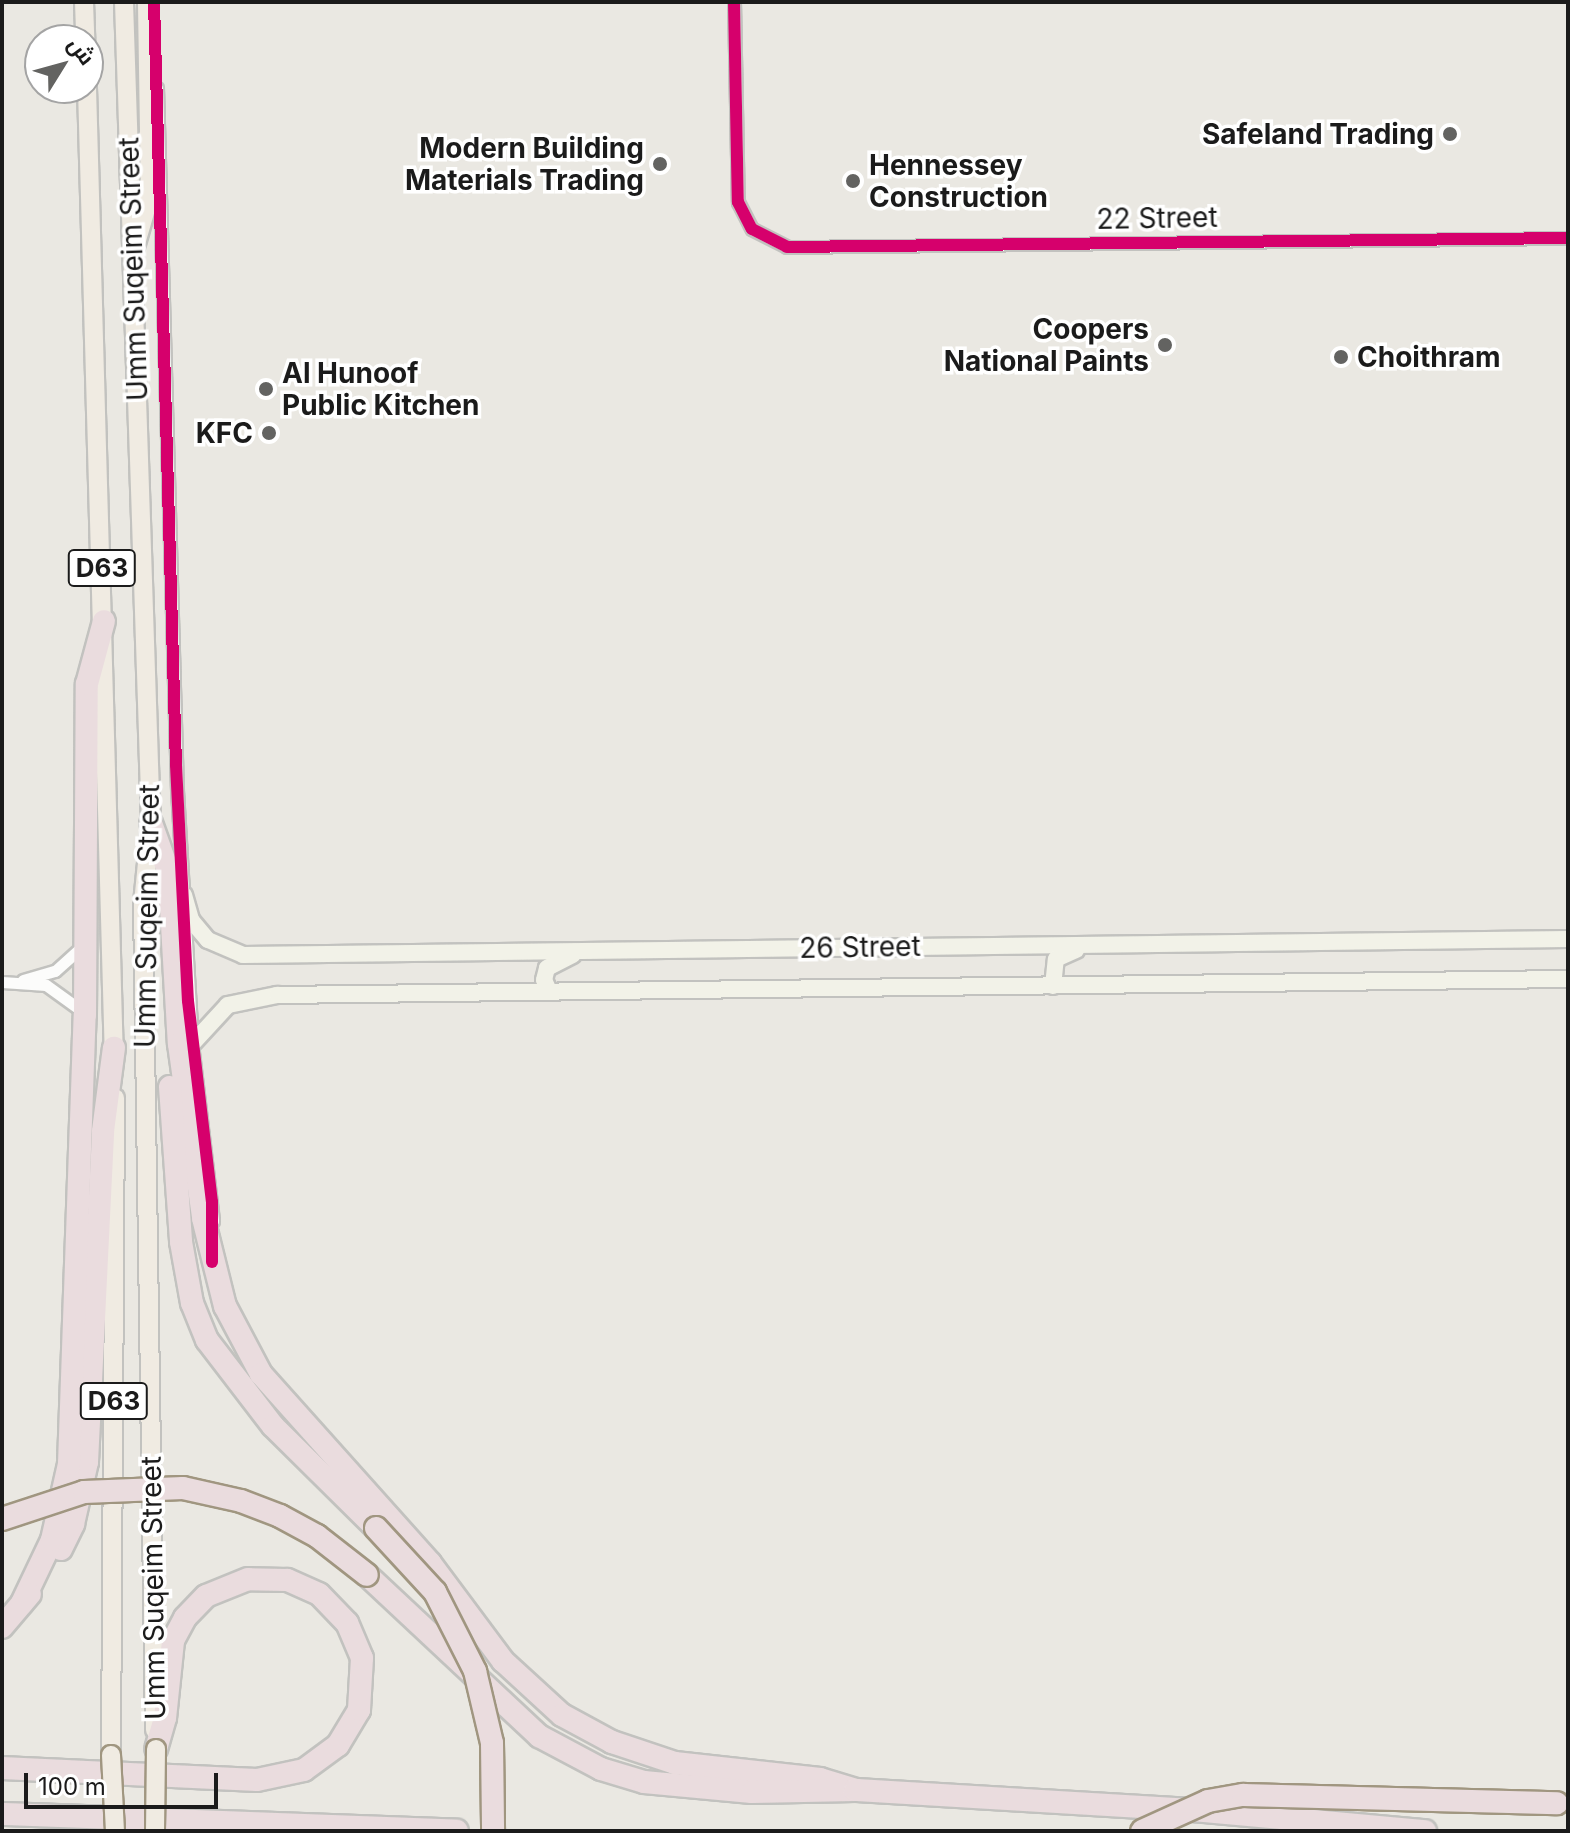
<!DOCTYPE html>
<meta charset="utf-8">
<style>
body{margin:0}
#map{position:relative;width:1570px;height:1833px;overflow:hidden;background:#eae8e2;font-family:Inter,Cairo,sans-serif}
div>[style]{position:absolute}
.roads{filter:drop-shadow(2px 0 #c2c2bf) drop-shadow(-2px 0 #c2c2bf) drop-shadow(0 2px #c2c2bf) drop-shadow(0 -2px #c2c2bf)}
.street>*{height:11px;margin:-5.5px;padding:0 5.5px;transform-origin:5.5px;border-radius:5.5px;background:#fcfcfb}
.secondary>*{height:16px;margin:-8px;padding:0 8px;transform-origin:8px;border-radius:8px;background:#f2f2e8}
.primary>*{height:18px;margin:-9px;padding:0 9px;transform-origin:9px;border-radius:9px;background:#f0ebe2}
.highway>*{height:22px;margin:-11px;padding:0 11px;transform-origin:11px;border-radius:11px;background:#eadcde}
.bridges{filter:drop-shadow(2px 0 #a09680) drop-shadow(-2px 0 #a09680) drop-shadow(0 2px #a09680) drop-shadow(0 -2px #a09680)}
.primary-bridge>*{height:18px;margin:-9px;padding:0 9px;transform-origin:9px;border-radius:9px;background:#f0ebe2}
.highway-bridge>*{height:22px;margin:-11px;padding:0 11px;transform-origin:11px;border-radius:11px;background:#eadcde}
.cycleway>*{height:12px;margin:-6px;padding:0 6px;transform-origin:6px;border-radius:6px;background:#d6006c}
.dots>*{width:22px;height:22px;translate:-50% -50%;box-sizing:border-box;border:4px solid #fff;border-radius:50%}
span{translate:-50% -50%;white-space:nowrap;text-align:center;line-height:1.15;-webkit-text-stroke:7px #fff;paint-order:stroke}
.shield-label span{padding:2px 6px;background:#fff;border:2px solid;border-radius:6px;-webkit-text-stroke-width:0}
.shield-label{font-size:26px;color:#1b1b1b;font-weight:700}
.poi-label{font-size:28px;color:#1b1b1b;font-weight:700}
.right{translate:-100% -50%;text-align:right}
.left{translate:0 -50%;text-align:left}
.street-label{font-size:28px;color:#1b1b1b}
.frame{position:absolute;inset:0;border:4px solid #1b1b1b;pointer-events:none}
.north{position:absolute;left:24px;top:24px;width:80px;height:80px;box-sizing:border-box;background:#fff;border:2px solid #a4a4a4;border-radius:50%;rotate:53deg;font-size:22px;font-weight:700;line-height:32px;text-align:center;color:#1b1b1b}
.north::after{content:'';display:block;margin:auto;width:28px;height:36px;background:#636361;clip-path:polygon(50% 0,100% 100%,50% 72%,0 100%)}
.scale{position:absolute;left:24px;top:1773px;width:194px;height:36px;box-sizing:border-box;border:4px solid #1b1b1b;border-top:0;padding-left:10px;font-size:24px;line-height:28px;white-space:nowrap;color:#1b1b1b;-webkit-text-stroke:6px #fff;paint-order:stroke}
</style>
<div id="map">
<div class="roads">
<div class="street">
<i style="left:734px;top:2px;width:200px;rotate:88.9deg"></i>
<i style="left:738px;top:202px;width:30px;rotate:63deg"></i>
<i style="left:752px;top:229px;width:39px;rotate:27deg"></i>
<i style="left:787px;top:247px;width:781px;rotate:-0.66deg"></i>
<i style="left:157px;top:88px;width:702px;rotate:88.37deg"></i>
<i style="left:177px;top:790px;width:254px;rotate:86.6deg"></i>
<i style="left:192px;top:1044px;width:178px;rotate:83.2deg"></i>
<i style="left:23px;top:980px;width:33px;rotate:-16deg"></i>
<i style="left:55px;top:971px;width:38px;rotate:-42deg"></i>
<i style="left:2px;top:982px;width:44px;rotate:3.9deg"></i>
<i style="left:46px;top:985px;width:44px;rotate:35.8deg"></i>
</div>
<div class="secondary">
<i style="left:184px;top:895px;width:26px;rotate:74deg"></i>
<i style="left:191px;top:920px;width:26px;rotate:50deg"></i>
<i style="left:208px;top:940px;width:38px;rotate:23deg"></i>
<i style="left:243px;top:955px;width:1325px;rotate:-0.69deg"></i>
<i style="left:1053px;top:986px;width:27px;rotate:-84deg"></i>
<i style="left:1056px;top:959px;width:22px;rotate:-24deg"></i>
<i style="left:549px;top:991px;width:12px;rotate:-114deg"></i>
<i style="left:544px;top:980px;width:12px;rotate:-76deg"></i>
<i style="left:547px;top:968px;width:29px;rotate:-27deg"></i>
<i style="left:192px;top:1044px;width:53px;rotate:-47.3deg"></i>
<i style="left:228px;top:1005px;width:50px;rotate:-11.5deg"></i>
<i style="left:277px;top:995px;width:1291px;rotate:-0.71deg"></i>
</div>
<div class="primary">
<i style="left:84px;top:2px;width:38px;rotate:88deg"></i>
<i style="left:124px;top:2px;width:821px;rotate:88.12deg"></i>
<i style="left:151px;top:823px;width:80px;rotate:95.7deg"></i>
<i style="left:143px;top:903px;width:827px;rotate:89.17deg"></i>
<i style="left:87px;top:88px;width:973px;rotate:88.41deg"></i>
<i style="left:135px;top:247px;width:54px;rotate:-73.9deg"></i>
<i style="left:150px;top:195px;width:193px;rotate:-90.9deg"></i>
<i style="left:111px;top:1755px;width:657px;rotate:-89.65deg"></i>
</div>
<div class="highway">
<i style="left:151px;top:823px;width:53px;rotate:70.2deg"></i>
<i style="left:169px;top:873px;width:171px;rotate:86.7deg"></i>
<i style="left:179px;top:1044px;width:176px;rotate:82.1deg"></i>
<i style="left:203px;top:1218px;width:91px;rotate:76deg"></i>
<i style="left:225px;top:1306px;width:77px;rotate:62.1deg"></i>
<i style="left:261px;top:1374px;width:254px;rotate:48.2deg"></i>
<i style="left:430px;top:1563px;width:122px;rotate:53.3deg"></i>
<i style="left:503px;top:1661px;width:80px;rotate:42.5deg"></i>
<i style="left:562px;top:1715px;width:57px;rotate:28.4deg"></i>
<i style="left:612px;top:1742px;width:66px;rotate:18.4deg"></i>
<i style="left:675px;top:1763px;width:146px;rotate:6.3deg"></i>
<i style="left:820px;top:1779px;width:37px;rotate:17deg"></i>
<i style="left:170px;top:1087px;width:155px;rotate:85.9deg"></i>
<i style="left:181px;top:1242px;width:62px;rotate:79.8deg"></i>
<i style="left:192px;top:1303px;width:40px;rotate:68deg"></i>
<i style="left:207px;top:1340px;width:108px;rotate:52.5deg"></i>
<i style="left:273px;top:1426px;width:145px;rotate:44.7deg"></i>
<i style="left:61px;top:1549px;width:28px;rotate:-64deg"></i>
<i style="left:73px;top:1524px;width:64px;rotate:-77.3deg"></i>
<i style="left:87px;top:1462px;width:331px;rotate:-87.2deg"></i>
<i style="left:103px;top:1131px;width:84px;rotate:-82.5deg"></i>
<i style="left:367px;top:1575px;width:236px;rotate:43.1deg"></i>
<i style="left:539px;top:1736px;width:70px;rotate:28deg"></i>
<i style="left:601px;top:1769px;width:45px;rotate:16.8deg"></i>
<i style="left:644px;top:1782px;width:108px;rotate:5.3deg"></i>
<i style="left:752px;top:1792px;width:103px;rotate:-1.1deg"></i>
<i style="left:855px;top:1790px;width:339px;rotate:3.4deg"></i>
<i style="left:1193px;top:1810px;width:233px;rotate:5.2deg"></i>
<i style="left:22px;top:1603px;width:70px;rotate:-64.5deg"></i>
<i style="left:52px;top:1540px;width:78px;rotate:-77.4deg"></i>
<i style="left:69px;top:1464px;width:449px;rotate:-88deg"></i>
<i style="left:85px;top:1015px;width:331px;rotate:-89.7deg"></i>
<i style="left:87px;top:684px;width:65px;rotate:-74.9deg"></i>
<i style="left:2px;top:1627px;width:43px;rotate:-49.7deg"></i>
<i style="left:2px;top:1768px;width:255px;rotate:2.7deg"></i>
<i style="left:257px;top:1780px;width:48px;rotate:-12deg"></i>
<i style="left:304px;top:1770px;width:42px;rotate:-36.3deg"></i>
<i style="left:338px;top:1745px;width:41px;rotate:-59deg"></i>
<i style="left:359px;top:1710px;width:52px;rotate:-86.7deg"></i>
<i style="left:362px;top:1658px;width:38px;rotate:-113deg"></i>
<i style="left:347px;top:1623px;width:40px;rotate:-134deg"></i>
<i style="left:319px;top:1594px;width:35px;rotate:-156deg"></i>
<i style="left:287px;top:1580px;width:39px;rotate:-179deg"></i>
<i style="left:248px;top:1579px;width:45px;rotate:158deg"></i>
<i style="left:206px;top:1596px;width:30px;rotate:134deg"></i>
<i style="left:185px;top:1618px;width:26px;rotate:118deg"></i>
<i style="left:173px;top:1641px;width:77px;rotate:95.9deg"></i>
<i style="left:165px;top:1718px;width:32px;rotate:106deg"></i>
<i style="left:2px;top:1814px;width:455px;rotate:2.1deg"></i>
</div>
</div>
<div class="bridges">
<div class="primary-bridge">
<i style="left:111px;top:1755px;width:76px;rotate:87deg"></i>
<i style="left:155px;top:1831px;width:82px;rotate:-89.3deg"></i>
</div>
<div class="highway-bridge">
<i style="left:2px;top:1519px;width:86px;rotate:-18.2deg"></i>
<i style="left:84px;top:1492px;width:99px;rotate:-2.3deg"></i>
<i style="left:183px;top:1488px;width:59px;rotate:12.6deg"></i>
<i style="left:241px;top:1501px;width:42px;rotate:21deg"></i>
<i style="left:280px;top:1516px;width:42px;rotate:28.4deg"></i>
<i style="left:317px;top:1536px;width:63px;rotate:38deg"></i>
<i style="left:376px;top:1528px;width:87px;rotate:47.3deg"></i>
<i style="left:435px;top:1592px;width:89px;rotate:63.1deg"></i>
<i style="left:475px;top:1671px;width:74px;rotate:76.7deg"></i>
<i style="left:492px;top:1743px;width:88px;rotate:89.3deg"></i>
<i style="left:1142px;top:1831px;width:72px;rotate:-24.4deg"></i>
<i style="left:1208px;top:1801px;width:36px;rotate:-10deg"></i>
<i style="left:1243px;top:1795px;width:314px;rotate:1.5deg"></i>
</div>
</div>
<div class="cycleway">
<i style="left:154px;top:2px;width:763px;rotate:88.35deg"></i>
<i style="left:176px;top:765px;width:236px;rotate:87.1deg"></i>
<i style="left:188px;top:1001px;width:202px;rotate:83.2deg"></i>
<i style="left:212px;top:1202px;width:60px;rotate:90deg"></i>
<i style="left:734px;top:2px;width:200px;rotate:88.9deg"></i>
<i style="left:738px;top:202px;width:30px;rotate:63deg"></i>
<i style="left:752px;top:229px;width:39px;rotate:27deg"></i>
<i style="left:787px;top:247px;width:781px;rotate:-0.66deg"></i>
</div>
<div class="dots">
<i style="left:1450px;top:134px;background:#636361"></i>
<i style="left:660px;top:164px;background:#636361"></i>
<i style="left:853px;top:181px;background:#636361"></i>
<i style="left:1165px;top:345px;background:#636361"></i>
<i style="left:1341px;top:357px;background:#636361"></i>
<i style="left:266px;top:389px;background:#636361"></i>
<i style="left:269px;top:433px;background:#636361"></i>
</div>
<div class="shield-label">
<span style="left:102px;top:568px">D63</span>
<span style="left:114px;top:1401px">D63</span>
</div>
<div class="poi-label">
<span class="right" style="left:1434px;top:134px">Safeland Trading</span>
<span class="right" style="left:644px;top:164px">Modern Building<br>Materials Trading</span>
<span class="left" style="left:869px;top:181px">Hennessey<br>Construction</span>
<span class="right" style="left:1149px;top:345px">Coopers<br>National Paints</span>
<span class="left" style="left:1357px;top:357px">Choithram</span>
<span class="left" style="left:282px;top:389px">Al Hunoof<br>Public Kitchen</span>
<span class="right" style="left:253px;top:433px">KFC</span>
</div>
<div class="street-label">
<span style="left:1157px;top:218px;rotate:-1deg">22 Street</span>
<span style="left:133px;top:269px;rotate:-92deg">Umm Suqeim Street</span>
<span style="left:147px;top:916px;rotate:-89deg">Umm Suqeim Street</span>
<span style="left:860px;top:947px;rotate:-1deg">26 Street</span>
<span style="left:153px;top:1588px;rotate:-91deg">Umm Suqeim Street</span>
</div>
<div class="frame"></div>
<div class="north">ش</div>
<div class="scale">100 m</div>
</div>
